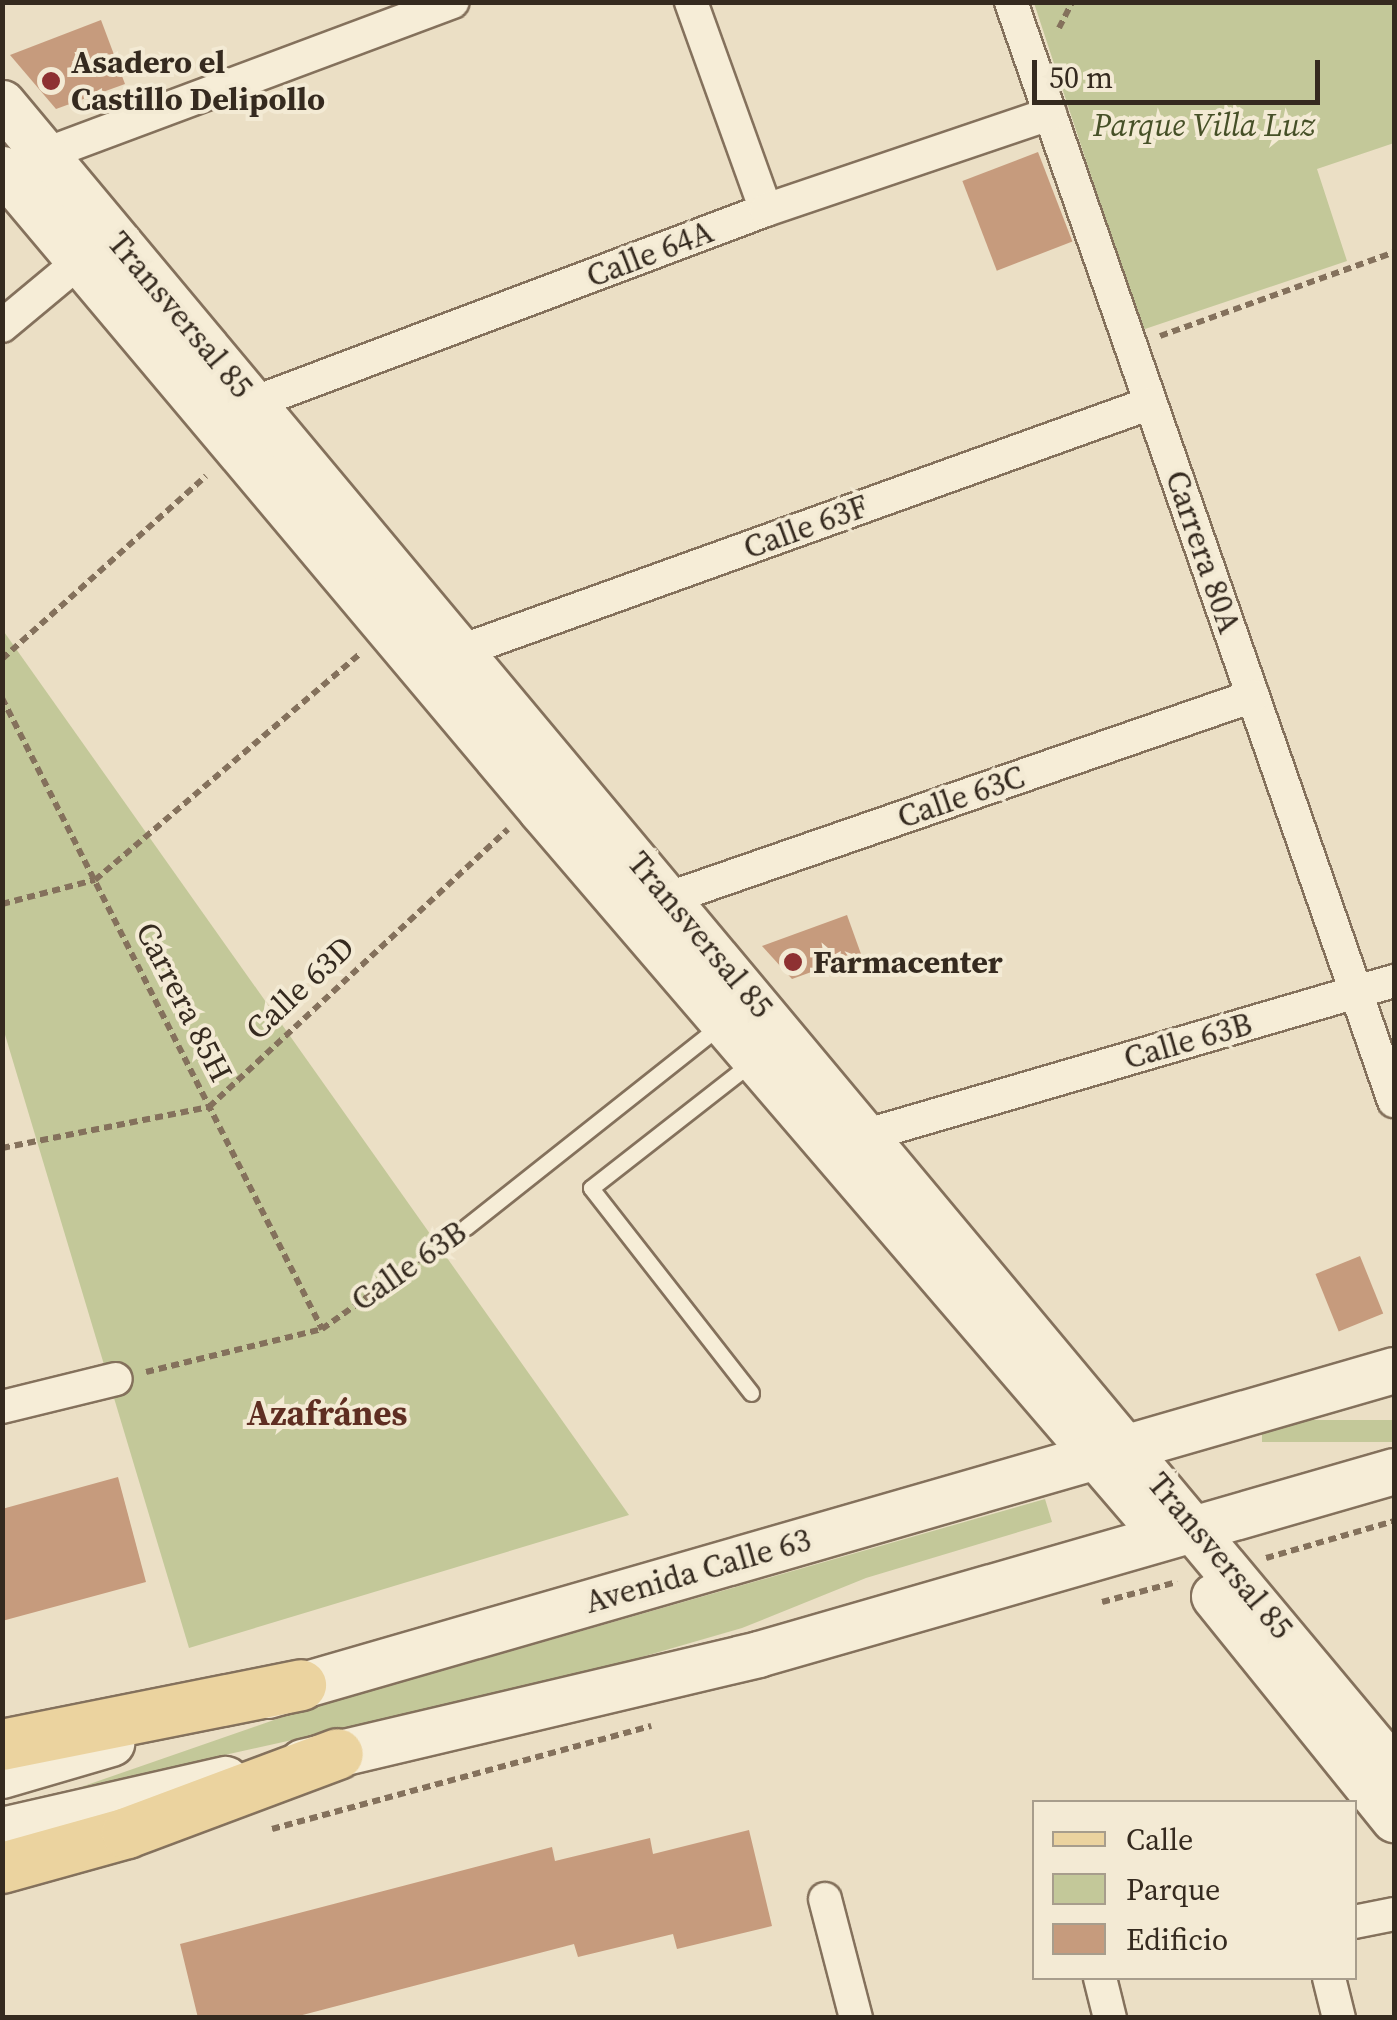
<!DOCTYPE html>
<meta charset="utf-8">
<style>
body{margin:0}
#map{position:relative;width:1397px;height:2020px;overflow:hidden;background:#ebdfc5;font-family:"Source Serif 4",serif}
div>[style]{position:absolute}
.green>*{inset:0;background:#c3c899;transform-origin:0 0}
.building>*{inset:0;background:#c69b7d;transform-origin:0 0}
.path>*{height:6px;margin-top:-3px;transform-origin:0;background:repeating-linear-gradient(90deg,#84715c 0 8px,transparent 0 13px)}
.roads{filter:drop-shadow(2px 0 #84715c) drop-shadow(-2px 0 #84715c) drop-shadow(0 2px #84715c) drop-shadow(0 -2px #84715c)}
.lane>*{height:15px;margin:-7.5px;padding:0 7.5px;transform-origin:7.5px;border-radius:7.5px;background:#f6edd7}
.street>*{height:32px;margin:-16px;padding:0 16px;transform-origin:16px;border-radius:16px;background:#f6edd7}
.secondary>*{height:45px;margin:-22.5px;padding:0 22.5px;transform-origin:22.5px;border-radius:22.5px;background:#f6edd7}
.primary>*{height:50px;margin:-25px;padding:0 25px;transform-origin:25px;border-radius:25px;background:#ebd39f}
.dots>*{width:28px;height:28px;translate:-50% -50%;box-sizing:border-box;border:5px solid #f3ead4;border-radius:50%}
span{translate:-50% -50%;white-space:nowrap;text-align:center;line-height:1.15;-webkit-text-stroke:8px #f3ead4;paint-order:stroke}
.poi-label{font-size:32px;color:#352a1f;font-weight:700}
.left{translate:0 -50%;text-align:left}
.park-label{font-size:32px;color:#465027;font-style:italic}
.street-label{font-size:32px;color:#352a1f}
.neighbourhood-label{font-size:35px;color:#5f2e22;font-weight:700}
.frame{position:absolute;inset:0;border:5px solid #352a1f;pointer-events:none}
.legend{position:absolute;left:1032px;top:1800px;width:325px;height:180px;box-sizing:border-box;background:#f3ead4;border:2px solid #a79d8c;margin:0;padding:12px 18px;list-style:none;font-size:30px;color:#352a1f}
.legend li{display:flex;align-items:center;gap:20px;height:50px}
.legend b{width:50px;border:2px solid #a79d8c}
.scale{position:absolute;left:1032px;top:60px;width:288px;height:45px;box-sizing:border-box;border:5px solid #352a1f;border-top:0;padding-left:12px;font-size:30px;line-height:35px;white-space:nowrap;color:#352a1f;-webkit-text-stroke:8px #f3ead4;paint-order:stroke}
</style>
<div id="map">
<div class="green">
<i style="clip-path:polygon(1034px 3px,1394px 3px,1394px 143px,1317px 169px,1347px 261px,1142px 330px)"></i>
<i style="clip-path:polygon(2px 629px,629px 1515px,189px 1648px,3px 1028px)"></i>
<i style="left:1394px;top:1420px;width:22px;height:132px;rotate:90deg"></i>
<i style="clip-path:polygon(1045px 1499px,1052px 1522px,866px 1578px,742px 1628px,562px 1680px,81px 1787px,294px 1713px)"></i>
</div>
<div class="building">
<i style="clip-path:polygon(101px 20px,125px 84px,56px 109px,10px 55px)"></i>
<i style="left:1038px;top:152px;width:96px;height:81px;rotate:69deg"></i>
<i style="clip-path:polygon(847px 915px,861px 954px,792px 979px,762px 946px)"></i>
<i style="left:1360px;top:1256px;width:62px;height:48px;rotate:68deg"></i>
<i style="clip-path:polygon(118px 1477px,146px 1582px,2px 1621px,2px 1509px)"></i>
<i style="clip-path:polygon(749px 1830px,772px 1926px,677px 1949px,673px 1934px,578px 1957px,574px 1944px,291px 2018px,198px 2018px,180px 1944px,552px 1847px,555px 1861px,650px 1838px,653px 1854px)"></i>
</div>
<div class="path">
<i style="left:1059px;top:28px;width:29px;rotate:-63deg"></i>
<i style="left:1160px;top:336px;width:249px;rotate:-19.7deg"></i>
<i style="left:2px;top:659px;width:274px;rotate:-41.9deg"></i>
<i style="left:2px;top:698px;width:708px;rotate:63.11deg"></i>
<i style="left:2px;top:904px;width:96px;rotate:-14.5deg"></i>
<i style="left:95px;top:880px;width:350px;rotate:-40.5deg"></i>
<i style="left:2px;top:1148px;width:211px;rotate:-11.2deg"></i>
<i style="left:209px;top:1107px;width:408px;rotate:-42.9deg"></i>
<i style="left:146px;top:1372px;width:181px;rotate:-13.7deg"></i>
<i style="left:322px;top:1329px;width:152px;rotate:-35.4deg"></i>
<i style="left:1266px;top:1558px;width:133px;rotate:-16.1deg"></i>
<i style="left:1102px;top:1602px;width:78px;rotate:-14.9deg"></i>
<i style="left:272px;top:1829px;width:393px;rotate:-15.2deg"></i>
</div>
<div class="roads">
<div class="lane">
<i style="left:751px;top:1063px;width:203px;rotate:142deg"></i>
<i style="left:591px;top:1188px;width:260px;rotate:52deg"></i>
<i style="left:466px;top:1227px;width:324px;rotate:-38.4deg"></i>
</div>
<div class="street">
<i style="left:691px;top:2px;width:221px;rotate:70.2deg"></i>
<i style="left:1011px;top:2px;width:1164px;rotate:70.79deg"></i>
<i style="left:46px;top:154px;width:434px;rotate:-20.5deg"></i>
<i style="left:2px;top:326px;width:102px;rotate:-39.8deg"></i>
<i style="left:253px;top:403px;width:548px;rotate:-20.62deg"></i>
<i style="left:766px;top:210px;width:300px;rotate:-18.7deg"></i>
<i style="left:461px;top:651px;width:733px;rotate:-19.77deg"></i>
<i style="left:669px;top:898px;width:618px;rotate:-19.08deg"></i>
<i style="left:867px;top:1135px;width:549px;rotate:-16.29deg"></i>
<i style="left:2px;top:1407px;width:117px;rotate:-13.8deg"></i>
<i style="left:825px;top:1899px;width:123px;rotate:75.4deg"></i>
<i style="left:1354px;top:1922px;width:41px;rotate:-11.3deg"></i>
<i style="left:1100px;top:1978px;width:41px;rotate:76deg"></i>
<i style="left:1329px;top:1978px;width:41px;rotate:76deg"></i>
</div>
<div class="secondary">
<i style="left:2px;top:103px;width:2172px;rotate:50.14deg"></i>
<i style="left:2px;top:169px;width:837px;rotate:49.94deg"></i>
<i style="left:541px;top:810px;width:941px;rotate:49.35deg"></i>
<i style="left:1214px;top:1596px;width:287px;rotate:51.1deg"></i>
<i style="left:268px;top:1695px;width:1172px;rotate:-16.1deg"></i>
<i style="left:302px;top:1762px;width:469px;rotate:-13.3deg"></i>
<i style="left:758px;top:1654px;width:662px;rotate:-16.05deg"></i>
<i style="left:2px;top:1775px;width:114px;rotate:-16.4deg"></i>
<i style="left:2px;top:1830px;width:229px;rotate:-12.9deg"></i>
</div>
<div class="primary">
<i style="left:2px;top:1745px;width:305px;rotate:-11.3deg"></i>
<i style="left:2px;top:1868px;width:130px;rotate:-15.6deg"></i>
<i style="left:127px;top:1833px;width:225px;rotate:-20.5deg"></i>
</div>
</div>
<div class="dots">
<i style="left:51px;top:81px;background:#8e3132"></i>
<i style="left:793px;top:962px;background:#8e3132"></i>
</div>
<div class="poi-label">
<span class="left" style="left:71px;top:81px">Asadero el<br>Castillo Delipollo</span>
<span class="left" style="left:813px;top:962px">Farmacenter</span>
</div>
<div class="park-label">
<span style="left:1204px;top:125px">Parque Villa Luz</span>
</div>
<div class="street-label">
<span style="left:650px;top:254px;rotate:-21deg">Calle 64A</span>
<span style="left:180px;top:315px;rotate:50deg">Transversal 85</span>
<span style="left:806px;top:527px;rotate:-20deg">Calle 63F</span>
<span style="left:1203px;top:552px;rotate:71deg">Carrera 80A</span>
<span style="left:961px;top:797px;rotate:-19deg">Calle 63C</span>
<span style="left:700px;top:935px;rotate:50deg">Transversal 85</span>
<span style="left:300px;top:988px;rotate:-43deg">Calle 63D</span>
<span style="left:184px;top:1002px;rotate:63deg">Carrera 85H</span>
<span style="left:1188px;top:1041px;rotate:-16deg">Calle 63B</span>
<span style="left:409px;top:1266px;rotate:-35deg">Calle 63B</span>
<span style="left:1220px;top:1556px;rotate:50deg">Transversal 85</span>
<span style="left:698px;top:1571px;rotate:-16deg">Avenida Calle 63</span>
</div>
<div class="neighbourhood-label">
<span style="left:327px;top:1413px">Azafránes</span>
</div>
<div class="frame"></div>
<ul class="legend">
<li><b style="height:12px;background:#ebd39f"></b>Calle</li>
<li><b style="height:28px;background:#c3c899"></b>Parque</li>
<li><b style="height:28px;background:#c69b7d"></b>Edificio</li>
</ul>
<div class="scale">50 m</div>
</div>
